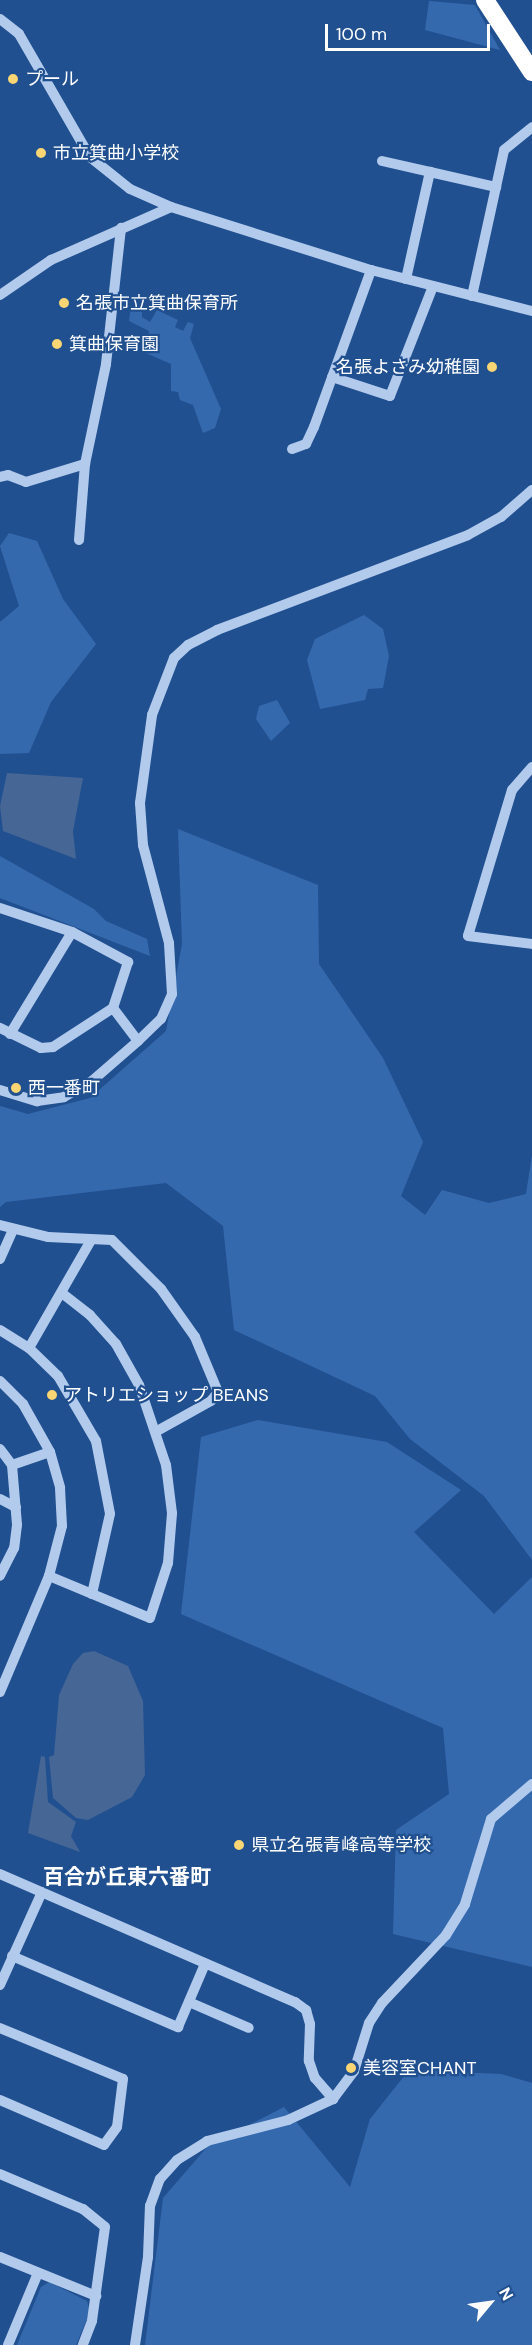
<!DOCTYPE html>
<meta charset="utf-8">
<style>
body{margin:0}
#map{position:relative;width:532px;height:2345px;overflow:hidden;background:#215090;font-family:"DM Sans","Noto Sans JP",sans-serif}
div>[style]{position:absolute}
.green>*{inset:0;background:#3569ae}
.water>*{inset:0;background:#466695}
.minor>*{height:10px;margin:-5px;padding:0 5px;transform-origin:5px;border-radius:5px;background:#b2cbed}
.highway>*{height:18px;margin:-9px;padding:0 9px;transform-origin:9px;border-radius:9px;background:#fff}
.dots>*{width:16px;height:16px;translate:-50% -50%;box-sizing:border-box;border:3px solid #215090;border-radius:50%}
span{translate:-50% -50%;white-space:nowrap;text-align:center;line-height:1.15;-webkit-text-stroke:4.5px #215090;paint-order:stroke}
.poi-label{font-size:18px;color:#fff}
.left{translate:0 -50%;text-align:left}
.right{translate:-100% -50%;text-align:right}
.quarter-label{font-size:21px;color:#fff;font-weight:700}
.north{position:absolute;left:460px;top:2273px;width:60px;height:60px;-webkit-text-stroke:4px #215090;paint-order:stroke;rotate:61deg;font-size:16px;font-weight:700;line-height:24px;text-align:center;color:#fff}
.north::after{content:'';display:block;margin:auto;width:21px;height:27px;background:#fff;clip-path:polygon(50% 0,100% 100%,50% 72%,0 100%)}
.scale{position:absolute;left:325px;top:24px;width:165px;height:27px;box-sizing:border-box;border:3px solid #fff;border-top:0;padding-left:8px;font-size:18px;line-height:21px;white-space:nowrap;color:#fff;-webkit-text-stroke:4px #215090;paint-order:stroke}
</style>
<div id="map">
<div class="green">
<i style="clip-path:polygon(429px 1px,475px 5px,500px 50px,425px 30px)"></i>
<i style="clip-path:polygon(131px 306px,142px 306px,142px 317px,150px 322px,157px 310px,178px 320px,175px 327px,183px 331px,188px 322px,194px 324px,190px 338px,221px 409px,215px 428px,203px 433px,193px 405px,180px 400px,178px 392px,171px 391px,171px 364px,146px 353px,149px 331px,129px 321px)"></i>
<i style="clip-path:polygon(9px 533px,37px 541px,63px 599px,96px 644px,51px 702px,29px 753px,0 754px,0 622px,19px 606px,0 546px)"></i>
<i style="clip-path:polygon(364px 615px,383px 629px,389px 656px,383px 688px,368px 689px,365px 700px,320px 709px,307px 660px,315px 639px)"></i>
<i style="clip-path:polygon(277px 700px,290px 723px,271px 741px,256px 719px,259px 706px)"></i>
<i style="clip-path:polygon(178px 829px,318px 885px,319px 964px,383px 1058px,423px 1142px,401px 1196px,425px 1215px,442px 1190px,489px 1203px,526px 1194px,532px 1155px,532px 1560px,484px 1496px,410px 1439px,375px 1396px,234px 1330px,223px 1226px,166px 1183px,6px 1202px,0 1207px,0 1106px,28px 1114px,90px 1098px,166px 1031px,182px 944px)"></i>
<i style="clip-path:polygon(0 856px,94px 909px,106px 921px,147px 939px,150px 956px,0 898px)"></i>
<i style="clip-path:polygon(258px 1420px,387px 1442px,461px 1490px,414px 1532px,494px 1614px,532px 1577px,532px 1967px,393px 1934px,396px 1830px,449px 1794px,443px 1728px,181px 1614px,201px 1437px)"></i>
<i style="clip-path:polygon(409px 2070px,501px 2074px,532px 2083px,532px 2345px,145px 2345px,163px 2198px,208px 2146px,284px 2107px,350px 2187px,370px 2119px)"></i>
<i style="clip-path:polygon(49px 2282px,87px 2301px,90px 2312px,76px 2345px,17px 2345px,41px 2287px)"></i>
</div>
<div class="water">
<i style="clip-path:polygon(7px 773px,83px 778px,73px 831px,76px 859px,3px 831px,0 806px)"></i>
<i style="clip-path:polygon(94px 1651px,128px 1666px,143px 1701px,145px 1775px,132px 1797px,88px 1820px,76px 1818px,53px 1798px,49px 1757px,54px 1755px,59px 1695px,73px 1664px,83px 1653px)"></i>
<i style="clip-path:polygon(41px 1756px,45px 1757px,48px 1802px,76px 1822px,71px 1836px,80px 1852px,28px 1833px)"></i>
</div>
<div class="minor">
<i style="left:0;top:19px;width:24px;rotate:38deg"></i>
<i style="left:19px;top:34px;width:142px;rotate:60deg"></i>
<i style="left:90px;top:157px;width:51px;rotate:38.7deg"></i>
<i style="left:130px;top:189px;width:45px;rotate:23.7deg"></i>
<i style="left:171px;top:207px;width:210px;rotate:17.5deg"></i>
<i style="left:371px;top:270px;width:166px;rotate:14.3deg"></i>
<i style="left:382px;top:161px;width:49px;rotate:12.9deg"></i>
<i style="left:406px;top:279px;width:110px;rotate:-77.4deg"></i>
<i style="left:430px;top:172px;width:68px;rotate:12.8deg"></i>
<i style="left:0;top:295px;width:62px;rotate:-34.5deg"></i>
<i style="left:51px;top:260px;width:131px;rotate:-23.8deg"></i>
<i style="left:472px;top:296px;width:149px;rotate:-77.6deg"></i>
<i style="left:504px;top:150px;width:36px;rotate:-39deg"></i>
<i style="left:332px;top:377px;width:61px;rotate:18.1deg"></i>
<i style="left:390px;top:396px;width:118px;rotate:-68.6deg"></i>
<i style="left:292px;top:449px;width:15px;rotate:-20deg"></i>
<i style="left:306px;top:444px;width:19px;rotate:-65deg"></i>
<i style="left:314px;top:427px;width:167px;rotate:-70deg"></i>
<i style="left:0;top:477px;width:8px;rotate:-14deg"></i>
<i style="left:8px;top:475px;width:19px;rotate:21deg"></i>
<i style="left:26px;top:482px;width:62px;rotate:-17deg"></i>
<i style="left:85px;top:464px;width:102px;rotate:-78.1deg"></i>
<i style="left:106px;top:364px;width:137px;rotate:-83.7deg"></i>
<i style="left:79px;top:540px;width:76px;rotate:-85.5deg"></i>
<i style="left:532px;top:767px;width:30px;rotate:131deg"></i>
<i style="left:512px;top:790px;width:152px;rotate:106.8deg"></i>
<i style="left:468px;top:936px;width:64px;rotate:7.1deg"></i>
<i style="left:0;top:908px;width:76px;rotate:18.4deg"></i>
<i style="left:72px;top:932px;width:64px;rotate:28.2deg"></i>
<i style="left:128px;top:962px;width:48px;rotate:108.1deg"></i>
<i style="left:113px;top:1008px;width:72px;rotate:147deg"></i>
<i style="left:53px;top:1047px;width:12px;rotate:175deg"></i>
<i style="left:41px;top:1048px;width:46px;rotate:-154deg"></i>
<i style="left:113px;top:1008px;width:41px;rotate:52.9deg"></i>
<i style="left:10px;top:1034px;width:119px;rotate:-58.7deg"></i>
<i style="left:0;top:1090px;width:39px;rotate:17deg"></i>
<i style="left:37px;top:1101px;width:27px;rotate:-8deg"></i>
<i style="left:64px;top:1097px;width:32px;rotate:-30deg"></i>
<i style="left:92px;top:1081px;width:61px;rotate:-41deg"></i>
<i style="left:138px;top:1041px;width:32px;rotate:-44deg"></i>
<i style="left:161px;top:1019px;width:27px;rotate:-66deg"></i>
<i style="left:172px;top:994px;width:51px;rotate:-93.4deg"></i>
<i style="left:169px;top:943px;width:101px;rotate:-104.9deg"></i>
<i style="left:143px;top:845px;width:42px;rotate:-94.1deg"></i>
<i style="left:140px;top:803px;width:89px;rotate:-82.2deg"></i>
<i style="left:152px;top:715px;width:61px;rotate:-68.9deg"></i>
<i style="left:174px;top:658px;width:19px;rotate:-43deg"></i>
<i style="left:188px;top:645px;width:33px;rotate:-27deg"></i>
<i style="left:217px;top:630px;width:268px;rotate:-20.7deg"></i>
<i style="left:468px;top:535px;width:38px;rotate:-29deg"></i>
<i style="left:501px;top:517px;width:41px;rotate:-41.1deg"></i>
<i style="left:0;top:1225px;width:49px;rotate:14deg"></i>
<i style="left:48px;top:1237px;width:64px;rotate:2.7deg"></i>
<i style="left:112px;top:1240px;width:69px;rotate:45deg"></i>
<i style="left:161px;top:1289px;width:59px;rotate:54.7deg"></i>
<i style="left:195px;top:1337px;width:60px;rotate:67.3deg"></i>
<i style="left:218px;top:1392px;width:11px;rotate:128deg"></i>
<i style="left:211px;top:1401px;width:62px;rotate:150.9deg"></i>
<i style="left:0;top:1259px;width:32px;rotate:-66deg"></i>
<i style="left:0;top:1330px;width:34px;rotate:32deg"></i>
<i style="left:29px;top:1348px;width:40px;rotate:44deg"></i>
<i style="left:58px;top:1376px;width:75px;rotate:59.7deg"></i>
<i style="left:96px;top:1441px;width:74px;rotate:79.1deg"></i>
<i style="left:110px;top:1514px;width:82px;rotate:102.7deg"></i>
<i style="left:29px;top:1348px;width:125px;rotate:-60.1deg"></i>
<i style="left:0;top:1381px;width:33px;rotate:45deg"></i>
<i style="left:23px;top:1404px;width:55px;rotate:60.6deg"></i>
<i style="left:50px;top:1452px;width:37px;rotate:74deg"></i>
<i style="left:60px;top:1488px;width:38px;rotate:87deg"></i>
<i style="left:62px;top:1526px;width:52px;rotate:104.6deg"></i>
<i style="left:49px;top:1576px;width:126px;rotate:112.9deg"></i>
<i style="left:0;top:1449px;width:20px;rotate:53deg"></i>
<i style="left:12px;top:1465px;width:60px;rotate:85.2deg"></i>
<i style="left:17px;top:1525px;width:23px;rotate:97deg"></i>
<i style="left:14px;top:1548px;width:31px;rotate:117deg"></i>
<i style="left:12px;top:1465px;width:40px;rotate:-18.9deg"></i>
<i style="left:0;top:1499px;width:18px;rotate:27deg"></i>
<i style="left:49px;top:1576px;width:109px;rotate:22.6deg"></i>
<i style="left:150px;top:1618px;width:58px;rotate:-71.9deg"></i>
<i style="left:168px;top:1563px;width:50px;rotate:-85.4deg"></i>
<i style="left:172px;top:1513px;width:48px;rotate:-97.1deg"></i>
<i style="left:166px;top:1465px;width:84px;rotate:-108.6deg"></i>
<i style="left:139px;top:1385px;width:47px;rotate:-119.3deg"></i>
<i style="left:116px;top:1344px;width:39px;rotate:-132deg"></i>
<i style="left:90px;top:1315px;width:36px;rotate:-142deg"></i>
<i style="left:0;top:1874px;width:322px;rotate:23.5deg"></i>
<i style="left:295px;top:2002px;width:14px;rotate:36deg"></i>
<i style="left:306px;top:2010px;width:15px;rotate:74deg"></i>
<i style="left:310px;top:2024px;width:37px;rotate:92deg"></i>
<i style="left:309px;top:2061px;width:18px;rotate:71deg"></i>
<i style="left:315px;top:2078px;width:28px;rotate:49deg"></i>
<i style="left:12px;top:1956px;width:181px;rotate:23.2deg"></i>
<i style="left:178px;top:2027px;width:69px;rotate:-66.8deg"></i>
<i style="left:0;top:1985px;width:102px;rotate:-65.7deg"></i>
<i style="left:189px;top:2002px;width:65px;rotate:23.4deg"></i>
<i style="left:0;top:2028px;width:133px;rotate:22.5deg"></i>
<i style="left:123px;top:2079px;width:48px;rotate:97.1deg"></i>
<i style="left:117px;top:2127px;width:22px;rotate:126deg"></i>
<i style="left:104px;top:2145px;width:113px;rotate:-156.6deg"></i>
<i style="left:0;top:2174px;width:90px;rotate:22.9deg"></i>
<i style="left:83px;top:2209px;width:28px;rotate:39deg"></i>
<i style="left:105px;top:2227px;width:95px;rotate:97.9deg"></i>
<i style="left:92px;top:2321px;width:26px;rotate:111deg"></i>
<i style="left:0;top:2257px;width:104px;rotate:22.1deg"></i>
<i style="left:8px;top:2345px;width:78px;rotate:-67.4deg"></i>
<i style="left:135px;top:2345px;width:89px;rotate:-81.6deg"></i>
<i style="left:148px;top:2257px;width:51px;rotate:-87.8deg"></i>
<i style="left:150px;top:2206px;width:29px;rotate:-70deg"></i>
<i style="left:160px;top:2179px;width:25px;rotate:-48deg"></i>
<i style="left:177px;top:2160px;width:36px;rotate:-32deg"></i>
<i style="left:207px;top:2141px;width:84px;rotate:-14.5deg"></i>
<i style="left:288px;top:2120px;width:50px;rotate:-25deg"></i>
<i style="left:333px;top:2099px;width:35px;rotate:-53deg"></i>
<i style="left:354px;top:2071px;width:50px;rotate:-72.6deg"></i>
<i style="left:369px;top:2023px;width:24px;rotate:-57deg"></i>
<i style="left:382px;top:2003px;width:93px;rotate:-46.7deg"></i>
<i style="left:446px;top:1935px;width:36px;rotate:-58deg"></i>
<i style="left:465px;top:1904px;width:89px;rotate:-73deg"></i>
<i style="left:491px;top:1819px;width:54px;rotate:-40.5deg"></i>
</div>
<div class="highway">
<i style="left:485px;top:0;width:86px;rotate:56.9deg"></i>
</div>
<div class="dots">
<i style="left:13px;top:79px;background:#f9d574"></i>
<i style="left:41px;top:153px;background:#f9d574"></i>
<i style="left:64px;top:303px;background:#f9d574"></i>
<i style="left:57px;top:344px;background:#f9d574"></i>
<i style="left:492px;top:367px;background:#f9d574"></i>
<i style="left:16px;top:1088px;background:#f9d574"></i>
<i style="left:52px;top:1395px;background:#f9d574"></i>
<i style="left:239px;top:1845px;background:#f9d574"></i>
<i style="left:351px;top:2068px;background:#f9d574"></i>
</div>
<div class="poi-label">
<span class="left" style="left:25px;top:79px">プール</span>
<span class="left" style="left:53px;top:153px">市立箕曲小学校</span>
<span class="left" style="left:76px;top:303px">名張市立箕曲保育所</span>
<span class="left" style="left:69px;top:344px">箕曲保育園</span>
<span class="right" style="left:480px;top:367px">名張よさみ幼稚園</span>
<span class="left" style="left:28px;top:1088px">西一番町</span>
<span class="left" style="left:64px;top:1395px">アトリエショップ BEANS</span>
<span class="left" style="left:251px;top:1845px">県立名張青峰高等学校</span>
<span class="left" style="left:363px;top:2068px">美容室CHANT</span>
</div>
<div class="quarter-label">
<span style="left:127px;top:1877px">百合が丘東六番町</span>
</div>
<div class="north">N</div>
<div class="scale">100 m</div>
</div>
